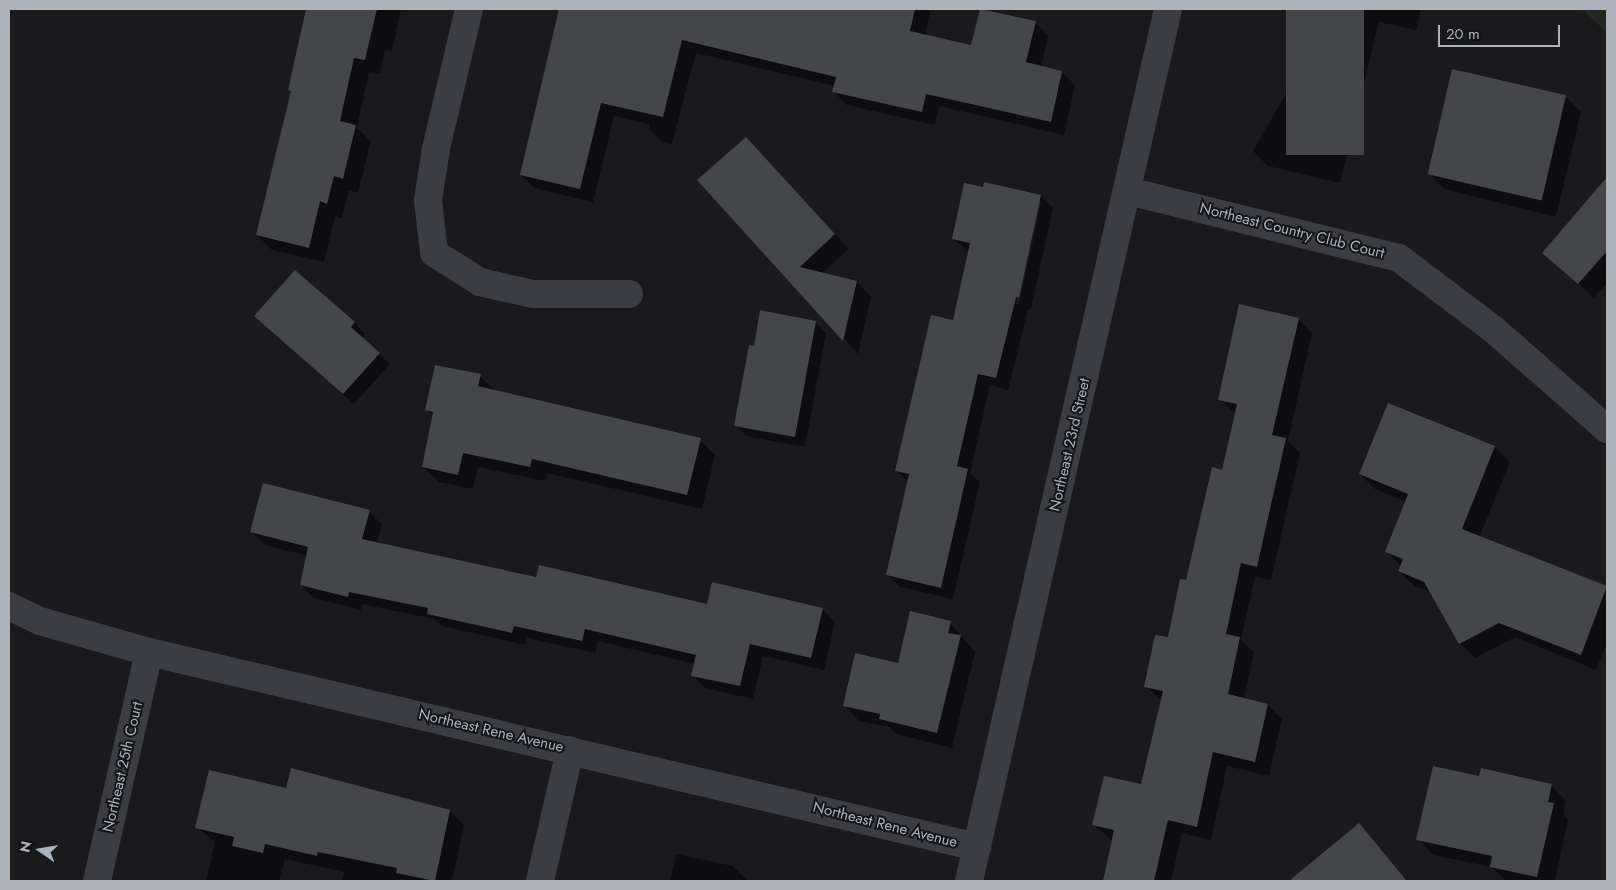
<!DOCTYPE html>
<style>
body{margin:0}
#map{position:relative;width:1616px;height:890px;overflow:hidden;background:#1a1a1d;font-family:Jost,sans-serif}
div>[style]{position:absolute}
.green>*{inset:0;background:#202820}
.shadow>*{inset:0;background:#0007}
.building>*{inset:0;background:#44464a;transform-origin:0 0}
.minor>*{height:28px;margin:-14px;padding:0 14px;transform-origin:14px;border-radius:14px;background:#3b3d42}
span{translate:-50% -50%;white-space:nowrap;text-align:center;line-height:1.15;-webkit-text-stroke:4px #151518;paint-order:stroke}
.street-label{font-size:15px;color:#acb3bc}
.frame{position:absolute;inset:0;border:10px solid #acb3bc;pointer-events:none}
.north{position:absolute;left:15px;top:825px;width:50px;height:50px;-webkit-text-stroke:4px #151518;paint-order:stroke;rotate:283deg;font-size:14px;font-weight:700;line-height:20px;text-align:center;color:#acb3bc}
.north::after{content:'';display:block;margin:auto;width:18px;height:22px;background:#acb3bc;clip-path:polygon(50% 0,100% 100%,50% 72%,0 100%)}
.scale{position:absolute;left:1438px;top:25px;width:122px;height:22px;box-sizing:border-box;border:2px solid #acb3bc;border-top:0;padding-left:6px;font-size:15px;line-height:18px;white-space:nowrap;color:#acb3bc;-webkit-text-stroke:4px #151518;paint-order:stroke}
</style>
<div id="map">
<div class="green">
<i style="clip-path:polygon(1582px 9px,1607px 9px,1607px 33px)"></i>
</div>
<div class="shadow">
<i style="clip-path:polygon(307px 9px,401px 9px,392px 51px,385px 50px,380px 74px,369px 72px,357px 128px,371px 141px,358px 193px,349px 190px,342px 218px,335px 216px,324px 262px,272px 250px,257px 235px,292px 92px,289px 90px)"></i>
<i style="clip-path:polygon(564px 9px,926px 9px,930px 12px,925px 35px,972px 46px,1035px 22px,1048px 36px,1041px 67px,1062px 72px,1075px 85px,1064px 135px,939px 106px,935px 125px,847px 105px,834px 92px,835px 86px,696px 53px,672px 144px,662px 142px,649px 129px,649px 124px,614px 116px,593px 202px,534px 188px,521px 175px)"></i>
<i style="clip-path:polygon(1328px 9px,1421px 9px,1416px 30px,1379px 22px,1340px 183px,1268px 166px,1253px 151px,1324px 27px)"></i>
<i style="clip-path:polygon(1566px 97px,1581px 112px,1556px 217px,1444px 189px,1429px 173px)"></i>
<i style="clip-path:polygon(746px 138px,849px 249px,822px 273px,857px 282px,871px 297px,858px 354px,699px 180px)"></i>
<i style="clip-path:polygon(1607px 179px,1607px 283px,1594px 298px,1544px 252px)"></i>
<i style="clip-path:polygon(evenodd,1041px 196px,1053px 208px,1031px 309px,1028px 309px,1008px 390px,990px 385px,970px 473px,980px 482px,953px 599px,900px 587px,887px 575px,909px 483px,896px 470px,954px 322px,969px 252px,953px 238px,1041px 196px,1038px 203px,1041px 203px,1019px 304px,1016px 304px,1038px 203px)"></i>
<i style="clip-path:polygon(295px 272px,355px 323px,365px 334px,362px 338px,390px 364px,354px 404px,267px 327px)"></i>
<i style="clip-path:polygon(1298px 319px,1312px 333px,1288px 441px,1300px 453px,1271px 580px,1255px 577px,1241px 640px,1254px 652px,1244px 699px,1268px 705px,1282px 719px,1269px 776px,1227px 766px,1211px 840px,1182px 833px,1171px 881px,1104px 881px,1113px 841px,1094px 825px,1142px 786px,1162px 701px,1146px 686px,1169px 639px,1223px 471px,1236px 414px,1219px 399px)"></i>
<i style="clip-path:polygon(815px 322px,826px 333px,805px 447px,746px 436px,736px 425px,755px 348px)"></i>
<i style="clip-path:polygon(480px 376px,495px 391px,700px 440px,715px 455px,702px 509px,547px 473px,545px 481px,478px 467px,473px 489px,439px 482px,423px 467px,434px 417px,427px 410px)"></i>
<i style="clip-path:polygon(1388px 404px,1495px 447px,1510px 462px,1479px 538px,1607px 587px,1607px 642px,1596px 670px,1515px 637px,1475px 658px,1460px 643px,1432px 593px,1414px 586px,1399px 571px,1401px 566px,1387px 552px,1406px 502px,1375px 489px,1360px 474px)"></i>
<i style="clip-path:polygon(369px 511px,382px 524px,377px 543px,537px 578px,708px 605px,822px 609px,835px 622px,824px 670px,763px 656px,753px 699px,705px 688px,692px 675px,695px 664px,598px 641px,595px 653px,527px 638px,525px 645px,442px 626px,434px 619px,362px 604px,361px 610px,314px 598px,301px 585px,308px 556px,265px 545px,252px 532px)"></i>
<i style="clip-path:polygon(950px 623px,975px 652px,952px 748px,896px 734px,889px 727px,859px 721px,844px 705px)"></i>
<i style="clip-path:polygon(1551px 785px,1566px 801px,1563px 814px,1568px 819px,1555px 881px,1506px 881px,1492px 867px,1433px 855px,1418px 839px)"></i>
<i style="clip-path:polygon(287px 790px,450px 811px,464px 825px,452px 881px,342px 881px,344px 872px,285px 859px,279px 881px,206px 881px,215px 842px,197px 827px)"></i>
<i style="clip-path:polygon(1359px 825px,1408px 881px,1291px 881px)"></i>
<i style="clip-path:polygon(676px 854px,733px 866px,748px 881px,670px 881px)"></i>
</div>
<div class="building">
<i style="clip-path:polygon(306px 9px,377px 9px,365px 60px,354px 58px,340px 121px,356px 125px,343px 179px,334px 176px,327px 204px,320px 201px,309px 248px,256px 235px,291px 91px,288px 90px)"></i>
<i style="clip-path:polygon(559px 9px,915px 9px,910px 31px,971px 45px,980px 9px,1036px 21px,1026px 62px,1062px 71px,1051px 122px,926px 94px,922px 112px,832px 92px,836px 77px,682px 40px,663px 117px,601px 103px,580px 189px,520px 175px)"></i>
<i style="left:1286px;top:9px;width:78px;height:146px"></i>
<i style="left:1452px;top:69px;width:117px;height:108px;rotate:13deg"></i>
<i style="clip-path:polygon(746px 137px,835px 234px,800px 267px,857px 281px,843px 341px,697px 180px)"></i>
<i style="clip-path:polygon(1607px 177px,1607px 251px,1578px 284px,1542px 253px)"></i>
<i style="clip-path:polygon(984px 182px,1041px 195px,1019px 298px,1016px 297px,996px 378px,978px 374px,957px 466px,968px 469px,941px 588px,886px 575px,909px 474px,895px 471px,931px 315px,953px 320px,970px 243px,952px 239px,964px 183px,983px 187px)"></i>
<i style="clip-path:polygon(295px 270px,355px 322px,351px 327px,380px 353px,343px 394px,254px 316px)"></i>
<i style="clip-path:polygon(1239px 304px,1299px 318px,1272px 435px,1286px 438px,1257px 567px,1241px 563px,1226px 634px,1240px 637px,1228px 694px,1268px 704px,1255px 762px,1213px 752px,1197px 827px,1168px 820px,1154px 881px,1103px 881px,1114px 830px,1092px 825px,1104px 776px,1141px 784px,1163px 691px,1144px 687px,1155px 635px,1168px 637px,1180px 579px,1186px 580px,1212px 467px,1222px 470px,1237px 404px,1218px 400px)"></i>
<i style="clip-path:polygon(760px 310px,816px 321px,795px 437px,734px 426px,749px 345px,754px 346px)"></i>
<i style="clip-path:polygon(435px 365px,481px 374px,478px 386px,701px 438px,687px 495px,532px 459px,530px 467px,463px 453px,458px 475px,422px 467px,433px 412px,425px 410px)"></i>
<i style="clip-path:polygon(1388px 403px,1495px 446px,1462px 529px,1607px 586px,1581px 655px,1499px 623px,1459px 644px,1424px 582px,1398px 571px,1403px 559px,1385px 552px,1408px 494px,1359px 474px)"></i>
<i style="clip-path:polygon(263px 483px,370px 510px,362px 539px,536px 577px,539px 565px,707px 604px,712px 582px,823px 608px,811px 658px,750px 644px,740px 686px,691px 676px,696px 655px,585px 629px,582px 641px,514px 626px,512px 633px,427px 614px,428px 608px,349px 592px,348px 597px,300px 585px,308px 547px,250px 532px)"></i>
<i style="clip-path:polygon(910px 611px,951px 621px,948px 633px,961px 635px,937px 733px,879px 719px,880px 714px,843px 706px,855px 653px,898px 663px)"></i>
<i style="clip-path:polygon(1433px 766px,1479px 776px,1481px 768px,1552px 784px,1548px 802px,1554px 803px,1537px 877px,1490px 867px,1492px 856px,1416px 840px)"></i>
<i style="clip-path:polygon(291px 768px,450px 810px,435px 881px,396px 873px,397px 868px,318px 852px,317px 856px,265px 844px,263px 853px,232px 846px,234px 837px,195px 828px,209px 770px,286px 788px)"></i>
<i style="clip-path:polygon(1359px 823px,1407px 881px,1289px 881px)"></i>
</div>
<div class="minor">
<i style="left:469px;top:9px;width:144px;rotate:103.3deg"></i>
<i style="left:436px;top:149px;width:52px;rotate:98.9deg"></i>
<i style="left:428px;top:200px;width:53px;rotate:83.5deg"></i>
<i style="left:434px;top:253px;width:54px;rotate:32.2deg"></i>
<i style="left:480px;top:282px;width:54px;rotate:12.8deg"></i>
<i style="left:533px;top:294px;width:96px"></i>
<i style="left:1128px;top:191px;width:279px;rotate:13.9deg"></i>
<i style="left:1399px;top:258px;width:118px;rotate:37.1deg"></i>
<i style="left:1493px;top:329px;width:152px;rotate:41.3deg"></i>
<i style="left:9px;top:606px;width:34px;rotate:26deg"></i>
<i style="left:40px;top:621px;width:113px;rotate:15.9deg"></i>
<i style="left:149px;top:652px;width:851px;rotate:13.25deg"></i>
<i style="left:97px;top:881px;width:235px;rotate:-77.2deg"></i>
<i style="left:540px;top:881px;width:134px;rotate:-77.1deg"></i>
<i style="left:969px;top:881px;width:894px;rotate:-77.14deg"></i>
</div>
<div class="street-label">
<span style="left:1292px;top:231px;rotate:14deg">Northeast Country Club Court</span>
<span style="left:1070px;top:445px;rotate:-77deg">Northeast 23rd Street</span>
<span style="left:491px;top:731px;rotate:13deg">Northeast Rene Avenue</span>
<span style="left:123px;top:767px;rotate:-77deg">Northeast 25th Court</span>
<span style="left:885px;top:825px;rotate:14deg">Northeast Rene Avenue</span>
</div>
<div class="frame"></div>
<div class="north">N</div>
<div class="scale">20 m</div>
</div>
